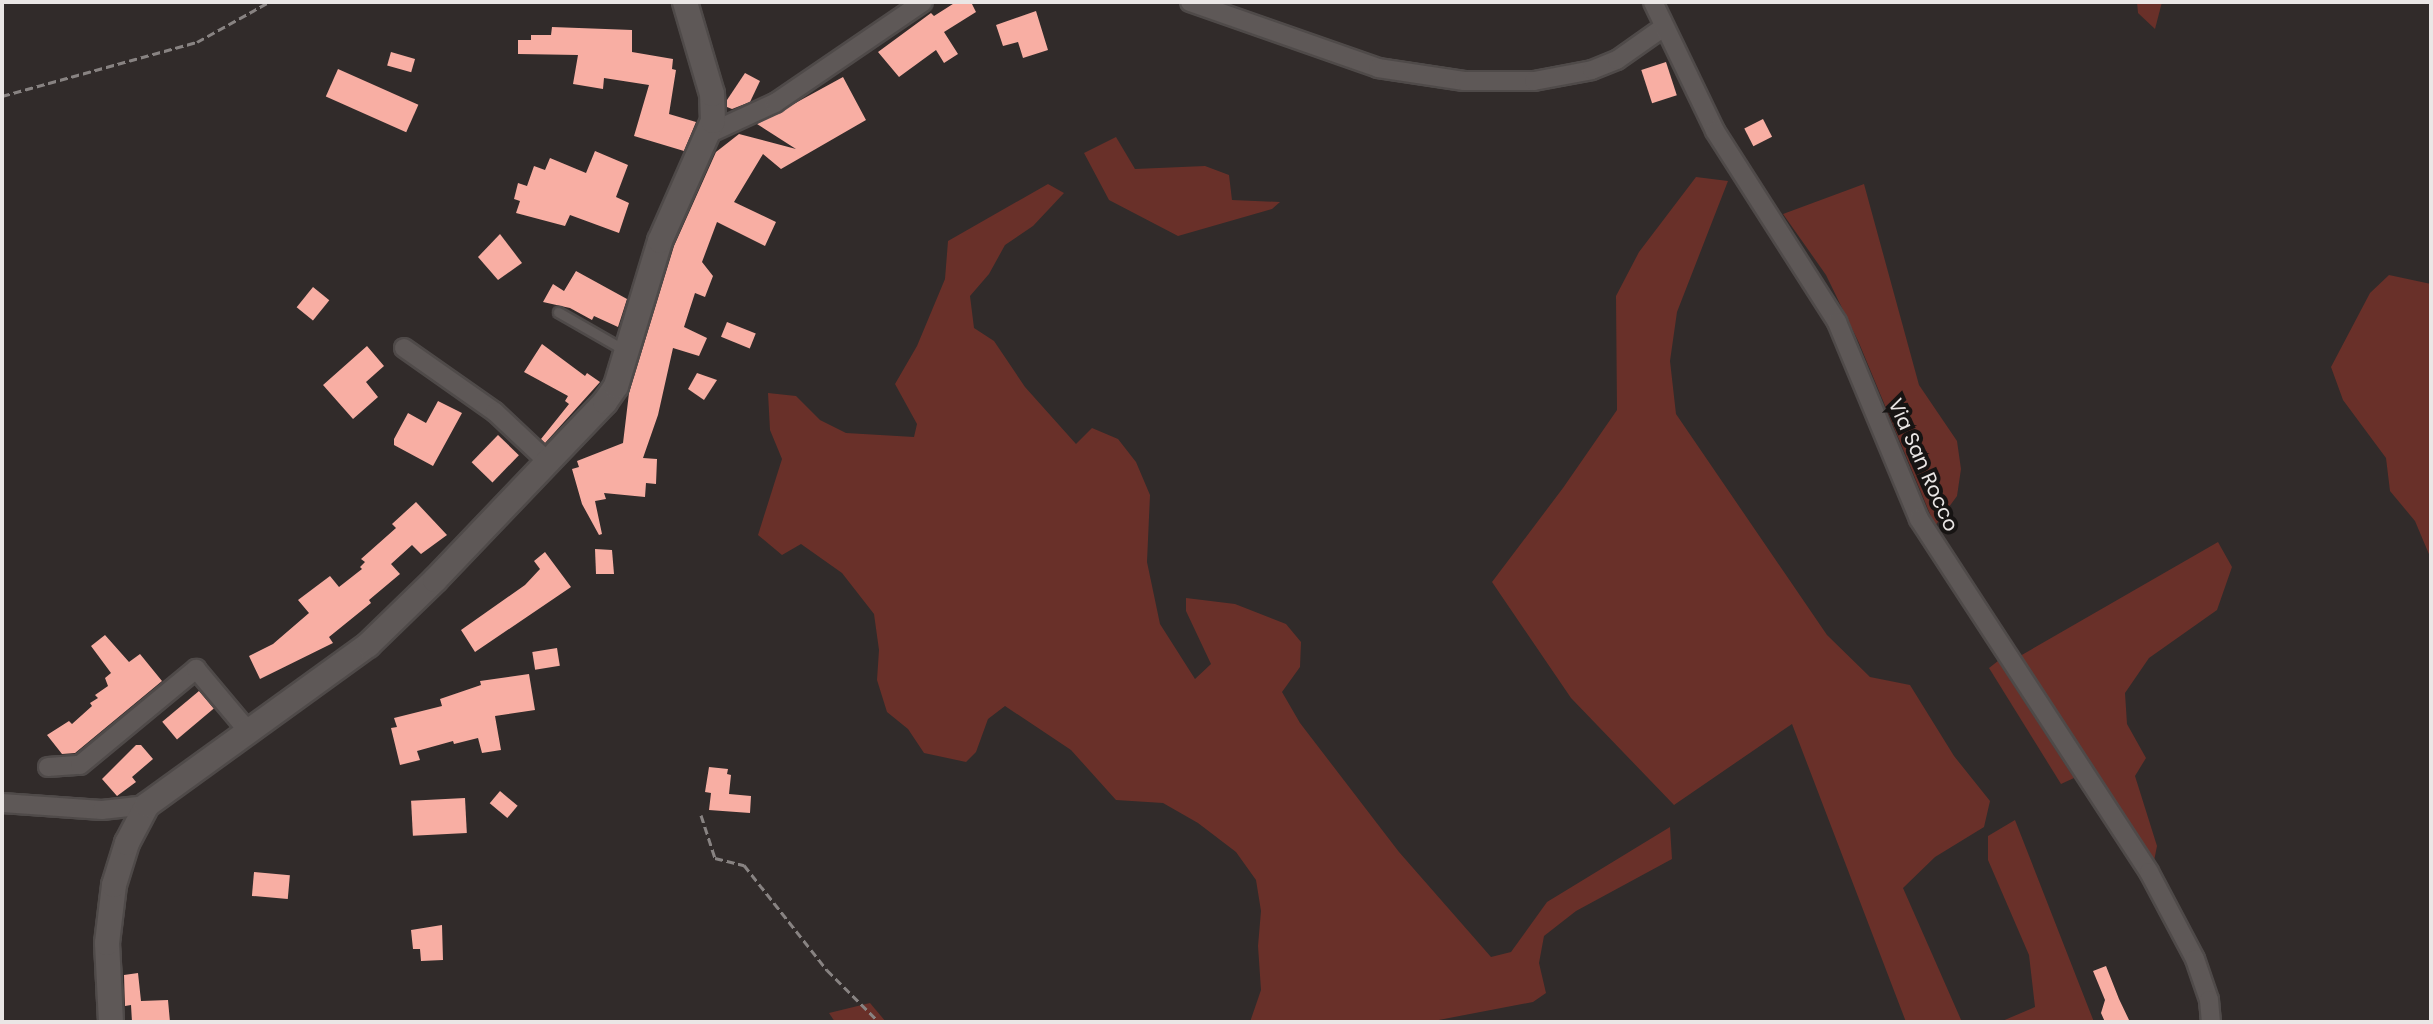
<!DOCTYPE html>
<style>
body{margin:0}
#map{position:relative;width:2433px;height:1024px;overflow:hidden;background:#312b2a;font-family:Poppins,sans-serif}
div>[style]{position:absolute}
.green>*{inset:0;background:#693029}
.building>*{inset:0;background:#f8aea3;transform-origin:0 0}
.path>*{height:3px;margin-top:-1.5px;transform-origin:0;background:repeating-linear-gradient(90deg,#888382 0 8px,transparent 0 12px)}
.roads{filter:drop-shadow(2px 0 #4f4a49) drop-shadow(-2px 0 #4f4a49) drop-shadow(0 2px #4f4a49) drop-shadow(0 -2px #4f4a49)}
.lane>*{height:9px;margin:-4.5px;padding:0 4.5px;transform-origin:4.5px;border-radius:4.5px;background:#5e5857}
.street>*{height:18px;margin:-9px;padding:0 9px;transform-origin:9px;border-radius:9px;background:#5e5857}
.secondary>*{height:24px;margin:-12px;padding:0 12px;transform-origin:12px;border-radius:12px;background:#5e5857}
span{translate:-50% -50%;white-space:nowrap;text-align:center;line-height:1.15;-webkit-text-stroke:8px #171413;paint-order:stroke}
.street-label{font-size:20px;color:#eae6e5}
.frame{position:absolute;inset:0;border:4px solid #eae6e5;pointer-events:none}
</style>
<div id="map">
<div class="green">
<i style="clip-path:polygon(2137px 2px,2162px 2px,2155px 29px,2138px 13px)"></i>
<i style="clip-path:polygon(1116px 137px,1135px 169px,1205px 166px,1229px 175px,1232px 200px,1280px 202px,1272px 209px,1178px 236px,1109px 200px,1084px 153px)"></i>
<i style="clip-path:polygon(1696px 177px,1728px 181px,1677px 312px,1670px 361px,1676px 414px,1827px 635px,1870px 677px,1910px 685px,1954px 756px,1990px 801px,1984px 827px,1935px 857px,1903px 888px,1962px 1022px,1906px 1022px,1792px 724px,1674px 805px,1571px 698px,1492px 582px,1563px 488px,1617px 410px,1616px 296px,1639px 252px)"></i>
<i style="clip-path:polygon(1048px 184px,1064px 193px,1033px 226px,1005px 245px,989px 274px,970px 296px,974px 328px,994px 341px,1025px 387px,1076px 444px,1092px 428px,1118px 439px,1136px 462px,1150px 495px,1147px 562px,1160px 624px,1195px 679px,1211px 664px,1186px 611px,1186px 598px,1235px 604px,1286px 624px,1301px 642px,1300px 667px,1282px 692px,1300px 723px,1399px 852px,1491px 957px,1511px 952px,1547px 902px,1670px 827px,1672px 859px,1576px 911px,1544px 936px,1539px 963px,1546px 993px,1533px 1002px,1428px 1022px,1250px 1022px,1261px 990px,1258px 946px,1261px 911px,1256px 880px,1236px 852px,1198px 823px,1163px 803px,1116px 800px,1071px 750px,1005px 706px,988px 719px,976px 752px,966px 762px,924px 753px,908px 729px,887px 712px,877px 680px,879px 650px,874px 614px,842px 573px,801px 544px,782px 555px,758px 535px,782px 459px,770px 430px,768px 393px,796px 396px,820px 420px,846px 433px,914px 437px,917px 424px,895px 384px,917px 346px,945px 279px,948px 241px)"></i>
<i style="clip-path:polygon(1864px 184px,1919px 385px,1957px 441px,1961px 469px,1957px 496px,1935px 526px,1859px 343px,1826px 275px,1783px 214px)"></i>
<i style="clip-path:polygon(2389px 275px,2431px 284px,2431px 559px,2415px 521px,2390px 491px,2386px 458px,2343px 400px,2331px 367px,2370px 293px)"></i>
<i style="clip-path:polygon(2218px 542px,2232px 567px,2217px 610px,2149px 658px,2125px 693px,2127px 724px,2146px 758px,2135px 776px,2157px 846px,2153px 866px,2132px 827px,2020px 656px)"></i>
<i style="clip-path:polygon(1998px 661px,2074px 778px,2061px 784px,1989px 668px)"></i>
<i style="clip-path:polygon(2015px 820px,2094px 1022px,2000px 1022px,2035px 1007px,2029px 955px,1988px 860px,1988px 836px)"></i>
<i style="clip-path:polygon(870px 1003px,886px 1022px,835px 1022px,829px 1013px)"></i>
</div>
<div class="building">
<i style="clip-path:polygon(956px 2px,971px 2px,976px 12px,944px 32px,958px 54px,944px 63px,936px 50px,899px 77px,878px 52px,931px 13px,934px 16px)"></i>
<i style="clip-path:polygon(1036px 11px,1048px 50px,1023px 58px,1018px 42px,1003px 46px,996px 25px)"></i>
<i style="clip-path:polygon(552px 27px,632px 30px,632px 52px,673px 59px,672px 69px,676px 70px,669px 114px,696px 122px,684px 151px,634px 136px,649px 85px,604px 78px,603px 89px,573px 84px,578px 55px,518px 54px,518px 40px,531px 40px,531px 35px,551px 35px)"></i>
<i style="left:391px;top:52px;width:25px;height:14px;rotate:16deg"></i>
<i style="left:1666px;top:62px;width:35px;height:26px;rotate:72deg"></i>
<i style="left:338px;top:69px;width:88px;height:30px;rotate:24deg"></i>
<i style="clip-path:polygon(745px 73px,760px 81px,750px 102px,732px 109px,727px 107px,727px 100px)"></i>
<i style="clip-path:polygon(843px 77px,866px 120px,781px 169px,763px 154px,734px 202px,776px 222px,765px 246px,717px 222px,702px 262px,713px 276px,705px 297px,695px 293px,684px 327px,707px 338px,699px 356px,673px 348px,658px 415px,643px 458px,657px 459px,656px 484px,646px 483px,645px 497px,604px 493px,606px 499px,595px 501px,602px 534px,599px 535px,582px 504px,572px 469px,579px 467px,577px 461px,623px 443px,629px 393px,674px 246px,716px 152px,739px 134px,796px 149px,757px 124px)"></i>
<i style="left:1763px;top:119px;width:20px;height:21px;rotate:63deg"></i>
<i style="clip-path:polygon(595px 151px,628px 165px,616px 197px,629px 203px,619px 233px,570px 215px,565px 226px,516px 213px,520px 201px,514px 199px,518px 183px,527px 186px,534px 166px,545px 170px,550px 158px,586px 173px)"></i>
<i style="clip-path:polygon(500px 234px,522px 263px,498px 280px,478px 257px)"></i>
<i style="clip-path:polygon(576px 271px,627px 299px,618px 327px,594px 316px,592px 320px,570px 308px,543px 302px,553px 284px,564px 291px)"></i>
<i style="left:313px;top:287px;width:21px;height:26px;rotate:39deg"></i>
<i style="left:727px;top:322px;width:31px;height:16px;rotate:22deg"></i>
<i style="clip-path:polygon(542px 344px,585px 376px,587px 373px,600px 382px,545px 443px,541px 439px,569px 404px,565px 401px,568px 396px,524px 372px)"></i>
<i style="clip-path:polygon(367px 346px,384px 366px,366px 382px,378px 397px,353px 419px,323px 385px)"></i>
<i style="clip-path:polygon(697px 373px,717px 380px,704px 400px,688px 389px)"></i>
<i style="clip-path:polygon(438px 401px,462px 413px,433px 466px,394px 445px,394px 439px,408px 413px,426px 423px)"></i>
<i style="left:498px;top:435px;width:29px;height:38px;rotate:44deg"></i>
<i style="clip-path:polygon(416px 502px,447px 535px,421px 554px,412px 545px,391px 564px,400px 574px,369px 600px,371px 603px,329px 637px,333px 643px,260px 679px,249px 656px,273px 644px,309px 613px,298px 600px,330px 576px,339px 587px,362px 569px,360px 567px,365px 562px,361px 559px,396px 528px,392px 524px)"></i>
<i style="clip-path:polygon(595px 549px,612px 550px,614px 574px,596px 574px)"></i>
<i style="clip-path:polygon(545px 552px,571px 587px,475px 652px,461px 630px,525px 585px,540px 569px,534px 561px)"></i>
<i style="clip-path:polygon(105px 635px,129px 662px,140px 654px,162px 681px,75px 753px,62px 754px,47px 735px,69px 721px,72px 724px,92px 706px,90px 703px,98px 698px,95px 695px,108px 686px,105px 678px,111px 673px,91px 646px)"></i>
<i style="left:557px;top:648px;width:18px;height:25px;rotate:81deg"></i>
<i style="clip-path:polygon(529px 674px,535px 710px,495px 716px,501px 750px,482px 753px,478px 738px,454px 744px,453px 741px,417px 751px,420px 760px,400px 765px,391px 728px,397px 727px,394px 718px,442px 706px,440px 699px,481px 685px,480px 681px)"></i>
<i style="left:199px;top:691px;width:23px;height:48px;rotate:50deg"></i>
<i style="clip-path:polygon(136px 745px,141px 745px,153px 759px,132px 777px,136px 782px,117px 796px,102px 779px)"></i>
<i style="clip-path:polygon(709px 767px,728px 769px,727px 774px,731px 775px,729px 794px,751px 796px,750px 813px,709px 810px,711px 793px,705px 792px)"></i>
<i style="left:500px;top:791px;width:23px;height:16px;rotate:40deg"></i>
<i style="left:465px;top:798px;width:35px;height:54px;rotate:87deg"></i>
<i style="left:254px;top:872px;width:36px;height:24px;rotate:5deg"></i>
<i style="clip-path:polygon(442px 925px,443px 960px,421px 961px,420px 949px,413px 949px,411px 930px)"></i>
<i style="clip-path:polygon(2106px 966px,2119px 999px,2130px 1022px,2105px 1022px,2101px 1013px,2105px 1000px,2093px 971px)"></i>
<i style="clip-path:polygon(138px 973px,141px 1001px,168px 1000px,170px 1022px,132px 1022px,131px 1005px,125px 1006px,124px 975px)"></i>
</div>
<div class="path">
<i style="left:2px;top:96px;width:202px;rotate:-15.5deg"></i>
<i style="left:197px;top:42px;width:82px;rotate:-29.1deg"></i>
<i style="left:701px;top:815px;width:45px;rotate:72deg"></i>
<i style="left:715px;top:858px;width:30px;rotate:14deg"></i>
<i style="left:744px;top:865px;width:134px;rotate:51.7deg"></i>
<i style="left:827px;top:970px;width:74px;rotate:45deg"></i>
</div>
<div class="roads">
<div class="lane">
<i style="left:558px;top:312px;width:78px;rotate:29.8deg"></i>
</div>
<div class="street">
<i style="left:1190px;top:2px;width:199px;rotate:19.3deg"></i>
<i style="left:1378px;top:68px;width:87px;rotate:8.6deg"></i>
<i style="left:1464px;top:81px;width:70px"></i>
<i style="left:1534px;top:81px;width:59px;rotate:-10.7deg"></i>
<i style="left:1592px;top:70px;width:27px;rotate:-22deg"></i>
<i style="left:1617px;top:60px;width:57px;rotate:-35.1deg"></i>
<i style="left:1653px;top:2px;width:143px;rotate:64.3deg"></i>
<i style="left:1715px;top:131px;width:227px;rotate:57.4deg"></i>
<i style="left:1837px;top:322px;width:213px;rotate:67.4deg"></i>
<i style="left:1919px;top:519px;width:421px;rotate:56.9deg"></i>
<i style="left:2149px;top:872px;width:98px;rotate:62.1deg"></i>
<i style="left:2195px;top:959px;width:43px;rotate:71.1deg"></i>
<i style="left:2209px;top:1000px;width:22px;rotate:85deg"></i>
<i style="left:710px;top:133px;width:72px;rotate:-24.8deg"></i>
<i style="left:775px;top:103px;width:179px;rotate:-34.3deg"></i>
<i style="left:404px;top:348px;width:111px;rotate:35.1deg"></i>
<i style="left:495px;top:412px;width:73px;rotate:43.3deg"></i>
<i style="left:48px;top:767px;width:32px;rotate:-4deg"></i>
<i style="left:80px;top:765px;width:151px;rotate:-39.6deg"></i>
<i style="left:196px;top:669px;width:81px;rotate:50deg"></i>
<i style="left:2px;top:803px;width:100px;rotate:4deg"></i>
<i style="left:102px;top:810px;width:45px;rotate:-6.3deg"></i>
</div>
<div class="secondary">
<i style="left:111px;top:1022px;width:79px;rotate:-92.9deg"></i>
<i style="left:107px;top:943px;width:58px;rotate:-83.1deg"></i>
<i style="left:114px;top:885px;width:44px;rotate:-72.8deg"></i>
<i style="left:127px;top:843px;width:43px;rotate:-62.2deg"></i>
<i style="left:147px;top:805px;width:273px;rotate:-35.9deg"></i>
<i style="left:368px;top:645px;width:93px;rotate:-44.1deg"></i>
<i style="left:435px;top:580px;width:246px;rotate:-46.3deg"></i>
<i style="left:605px;top:402px;width:19px;rotate:-55deg"></i>
<i style="left:616px;top:386px;width:152px;rotate:-73.1deg"></i>
<i style="left:660px;top:241px;width:131px;rotate:-66.2deg"></i>
<i style="left:713px;top:121px;width:27px;rotate:-92deg"></i>
<i style="left:712px;top:94px;width:96px;rotate:-106.4deg"></i>
</div>
</div>
<div class="street-label">
<span style="left:1923px;top:465px;rotate:66deg">Via San Rocco</span>
</div>
<div class="frame"></div>
</div>
